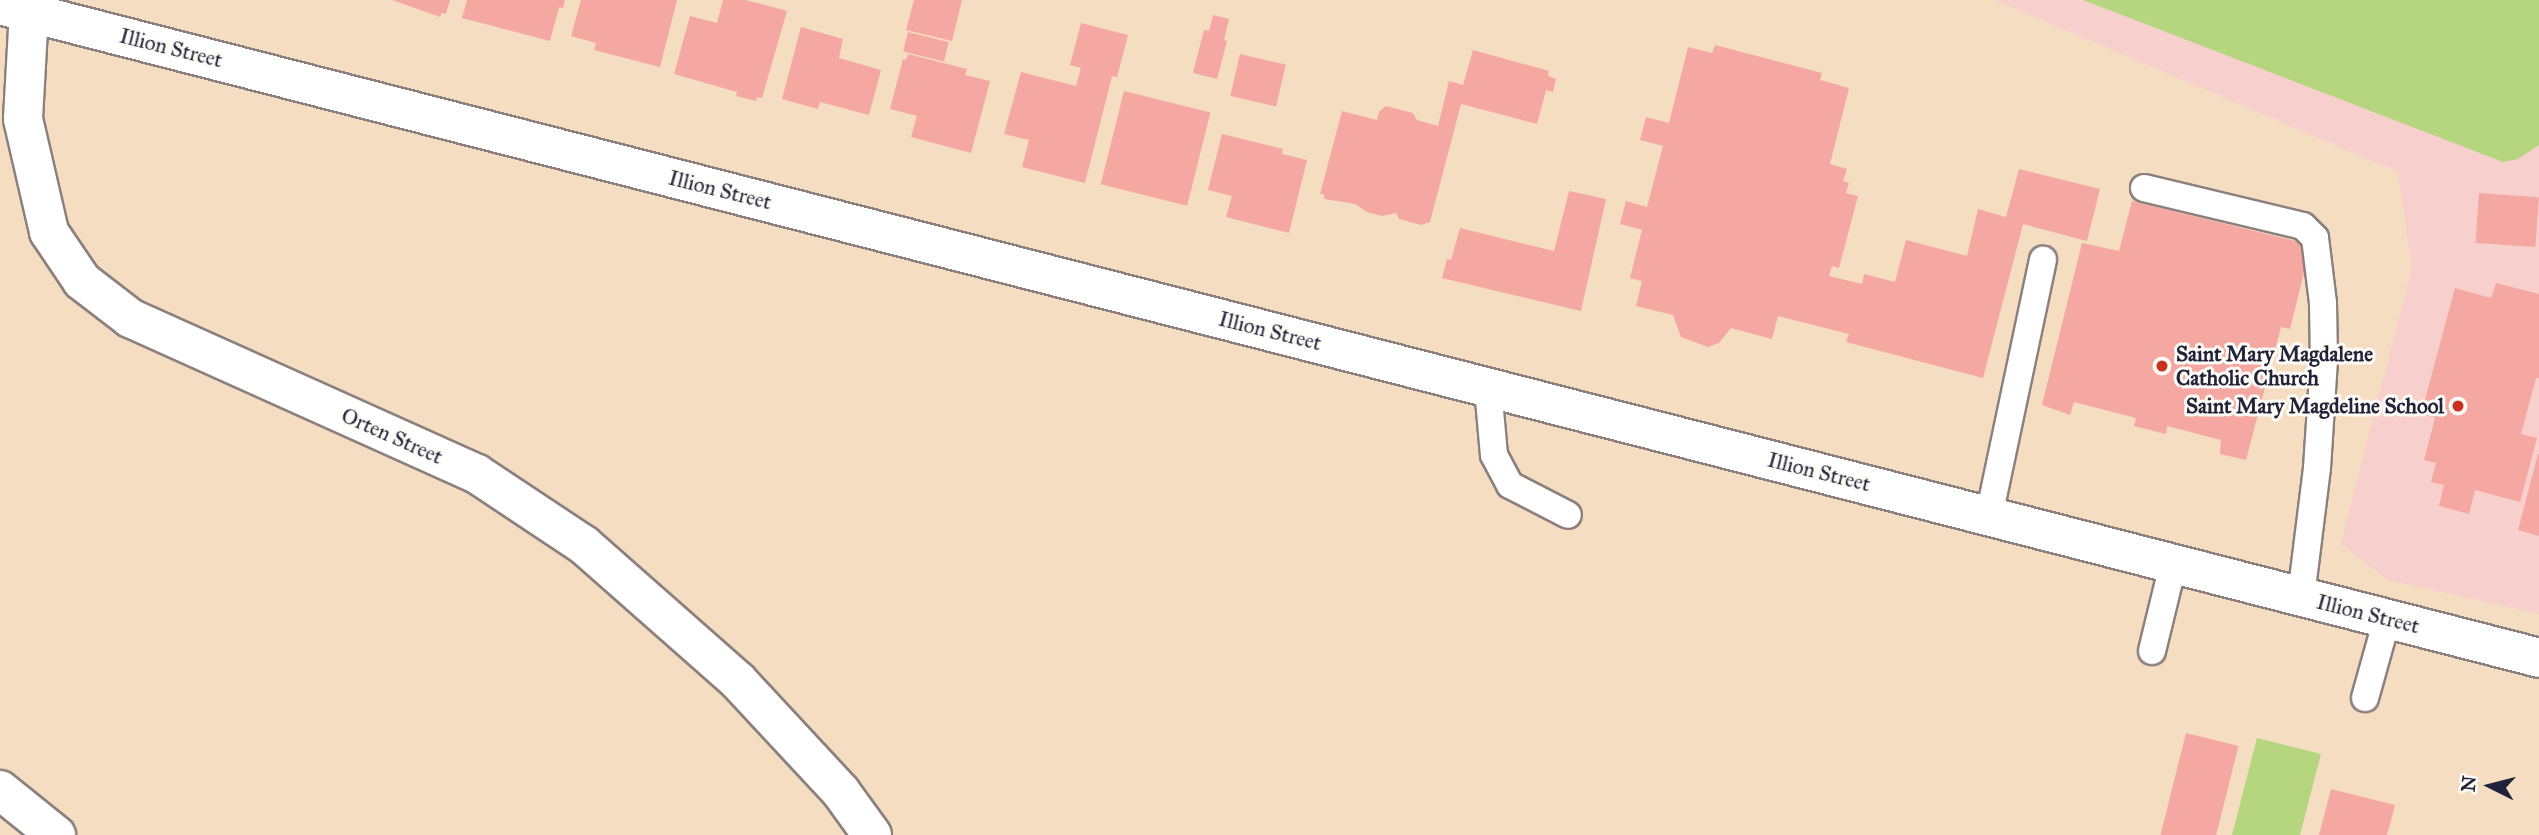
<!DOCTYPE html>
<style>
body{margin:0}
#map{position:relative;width:2539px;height:835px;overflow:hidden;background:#f5ddc2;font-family:"IM FELL Great Primer",serif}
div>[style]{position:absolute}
.built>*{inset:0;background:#f7d0cd}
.green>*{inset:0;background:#b5d67e}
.building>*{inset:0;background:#f5a7a2;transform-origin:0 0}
.roads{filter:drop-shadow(2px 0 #8c807e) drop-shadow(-2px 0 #8c807e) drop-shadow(0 2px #8c807e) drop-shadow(0 -2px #8c807e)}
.lane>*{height:26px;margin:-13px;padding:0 13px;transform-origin:13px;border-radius:13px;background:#fff}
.street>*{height:38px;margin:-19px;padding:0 19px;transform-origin:19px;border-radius:19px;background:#fff}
.secondary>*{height:38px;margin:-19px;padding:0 19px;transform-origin:19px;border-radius:19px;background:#fff}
.dots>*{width:19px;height:19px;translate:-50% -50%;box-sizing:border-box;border:4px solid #fdfcf7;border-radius:50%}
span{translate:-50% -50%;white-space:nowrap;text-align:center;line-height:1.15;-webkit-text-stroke:6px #fdfcf7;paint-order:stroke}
.street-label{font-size:21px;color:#22223b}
.poi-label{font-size:21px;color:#22223b;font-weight:700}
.left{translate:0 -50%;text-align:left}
.right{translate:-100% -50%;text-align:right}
.north{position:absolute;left:2455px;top:751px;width:70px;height:70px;-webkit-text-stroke:5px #fdfcf7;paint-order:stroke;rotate:276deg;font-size:19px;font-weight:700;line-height:28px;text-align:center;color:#22223b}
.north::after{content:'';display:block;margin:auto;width:24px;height:32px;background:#22223b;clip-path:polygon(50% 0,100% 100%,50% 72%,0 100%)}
</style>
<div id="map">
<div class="built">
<i style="clip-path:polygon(1995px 0,2539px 0,2539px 614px,2388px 580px,2341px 544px,2412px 267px,2398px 172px)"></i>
</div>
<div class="green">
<i style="clip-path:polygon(2083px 0,2539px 0,2539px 145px,2518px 159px,2503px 162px)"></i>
<i style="clip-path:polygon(2257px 738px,2321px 754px,2300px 835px,2232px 835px)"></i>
</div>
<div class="building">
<i style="clip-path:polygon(392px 0,450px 0,446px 14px,442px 13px,440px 17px)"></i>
<i style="clip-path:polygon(467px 0,565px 0,563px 8px,559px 7px,550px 41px,462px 18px)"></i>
<i style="clip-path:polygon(581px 0,677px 0,660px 67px,594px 50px,596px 43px,571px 36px)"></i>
<i style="clip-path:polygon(723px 0,746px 0,787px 11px,762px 98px,757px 97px,756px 101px,736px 96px,737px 92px,674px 74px,690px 16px,717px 23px)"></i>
<i style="clip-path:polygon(914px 0,962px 0,952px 41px,906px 30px)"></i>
<i style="clip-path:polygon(1213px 15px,1229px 19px,1224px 40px,1227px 41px,1217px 79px,1193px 73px,1204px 30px,1209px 31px)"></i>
<i style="clip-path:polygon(1081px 23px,1128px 35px,1117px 77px,1112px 76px,1085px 183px,1022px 167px,1029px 140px,1004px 134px,1021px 72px,1076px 86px,1081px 68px,1070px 65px)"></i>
<i style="clip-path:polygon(801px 27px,843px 39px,839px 58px,881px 70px,869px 115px,820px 102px,818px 109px,782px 99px)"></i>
<i style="left:908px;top:32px;width:42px;height:20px;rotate:14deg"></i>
<i style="clip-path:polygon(1715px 45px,1822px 73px,1820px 80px,1849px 88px,1830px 164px,1847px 169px,1843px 181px,1849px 183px,1846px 193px,1858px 196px,1839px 268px,1832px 266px,1829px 276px,1862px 284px,1864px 274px,1895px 282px,1906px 240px,1967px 256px,1978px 209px,2006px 217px,2019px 169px,2100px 189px,2087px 241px,2023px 224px,1983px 378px,1846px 342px,1849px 334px,1778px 316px,1772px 339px,1731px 328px,1719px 343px,1708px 347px,1681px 337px,1673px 315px,1636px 306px,1642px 281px,1630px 278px,1642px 230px,1620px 224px,1626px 201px,1647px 207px,1663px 146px,1640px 140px,1646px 117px,1669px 123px,1688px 47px,1712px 53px)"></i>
<i style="clip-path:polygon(1473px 50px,1549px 71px,1548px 76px,1556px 79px,1553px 92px,1546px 90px,1537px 124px,1461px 104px,1430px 222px,1421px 225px,1399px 219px,1396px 213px,1382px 216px,1367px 212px,1355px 204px,1324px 199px,1324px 194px,1320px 194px,1342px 111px,1377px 120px,1379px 112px,1386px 106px,1413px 113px,1417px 120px,1438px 126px,1449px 81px,1463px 85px)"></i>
<i style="clip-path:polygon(908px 54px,967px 69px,965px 75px,990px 81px,971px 153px,911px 137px,917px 116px,890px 109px,903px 59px,906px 60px)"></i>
<i style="left:1240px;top:54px;width:47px;height:43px;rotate:13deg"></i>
<i style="left:1124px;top:91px;width:89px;height:96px;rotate:14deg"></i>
<i style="clip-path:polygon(1222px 134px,1283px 149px,1282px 154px,1307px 160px,1289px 233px,1226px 217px,1232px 196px,1208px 190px)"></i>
<i style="clip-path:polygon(1569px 191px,1606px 199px,1581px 311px,1442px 278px,1447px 259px,1451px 260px,1460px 228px,1554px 251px)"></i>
<i style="left:2479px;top:193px;width:60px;height:50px;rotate:4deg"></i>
<i style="clip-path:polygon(2132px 201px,2311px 245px,2290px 329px,2281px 327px,2246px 460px,2220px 454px,2221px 440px,2167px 426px,2166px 434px,2134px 426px,2136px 418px,2074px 402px,2070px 415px,2042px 405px,2082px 243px,2119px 251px)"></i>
<i style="clip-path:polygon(2496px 283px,2539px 294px,2539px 378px,2536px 378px,2521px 434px,2537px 438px,2520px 502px,2475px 490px,2469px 514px,2439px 506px,2444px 485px,2431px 482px,2436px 463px,2424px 460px,2435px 418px,2421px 414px,2455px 288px,2491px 298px)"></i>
<i style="clip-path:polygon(2538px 454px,2539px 454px,2539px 536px,2518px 530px)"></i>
<i style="left:2186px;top:733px;width:54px;height:105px;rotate:14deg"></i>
<i style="clip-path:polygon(2331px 789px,2395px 805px,2387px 835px,2319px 835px)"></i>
</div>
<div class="roads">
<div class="lane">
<i style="left:2144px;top:188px;width:163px;rotate:13.4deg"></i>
<i style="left:2303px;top:226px;width:17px;rotate:45deg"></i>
<i style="left:2315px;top:238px;width:65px;rotate:83deg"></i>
<i style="left:2323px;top:303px;width:57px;rotate:89deg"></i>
<i style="left:2324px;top:360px;width:108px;rotate:93.7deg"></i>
<i style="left:2317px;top:468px;width:130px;rotate:97.1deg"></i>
<i style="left:1488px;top:388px;width:67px;rotate:84.9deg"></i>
<i style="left:1494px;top:455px;width:34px;rotate:62deg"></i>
<i style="left:1510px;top:485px;width:65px;rotate:27.3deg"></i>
<i style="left:1989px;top:516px;width:262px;rotate:-78.1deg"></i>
<i style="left:2152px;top:651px;width:89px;rotate:-76.3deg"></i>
<i style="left:2365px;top:698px;width:82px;rotate:-74.4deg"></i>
</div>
<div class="street">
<i style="left:29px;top:11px;width:108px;rotate:93.2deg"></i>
<i style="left:23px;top:119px;width:116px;rotate:77deg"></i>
<i style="left:49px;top:232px;width:59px;rotate:56deg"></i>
<i style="left:82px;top:281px;width:61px;rotate:37.6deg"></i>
<i style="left:130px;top:318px;width:380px;rotate:24.2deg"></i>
<i style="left:477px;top:474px;width:128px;rotate:33.6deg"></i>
<i style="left:584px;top:545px;width:205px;rotate:41.4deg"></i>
<i style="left:738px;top:681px;width:151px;rotate:47.1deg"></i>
<i style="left:841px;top:792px;width:53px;rotate:54.2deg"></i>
<i style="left:0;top:790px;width:72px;rotate:38.8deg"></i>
</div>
<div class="secondary">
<i style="left:0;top:5px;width:2622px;rotate:14.42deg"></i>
</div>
</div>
<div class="dots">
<i style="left:2162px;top:366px;background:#c8321e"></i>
<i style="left:2458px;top:406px;background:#c8321e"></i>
</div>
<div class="street-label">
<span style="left:171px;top:48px;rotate:14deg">Illion Street</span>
<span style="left:720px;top:190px;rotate:14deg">Illion Street</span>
<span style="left:1270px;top:331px;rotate:14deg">Illion Street</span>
<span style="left:392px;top:436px;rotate:24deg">Orten Street</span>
<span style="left:1819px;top:472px;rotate:14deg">Illion Street</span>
<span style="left:2368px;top:614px;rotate:14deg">Illion Street</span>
</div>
<div class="poi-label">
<span class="left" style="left:2176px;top:366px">Saint Mary Magdalene<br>Catholic Church</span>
<span class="right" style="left:2444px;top:406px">Saint Mary Magdeline School</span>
</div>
<div class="north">N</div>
</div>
